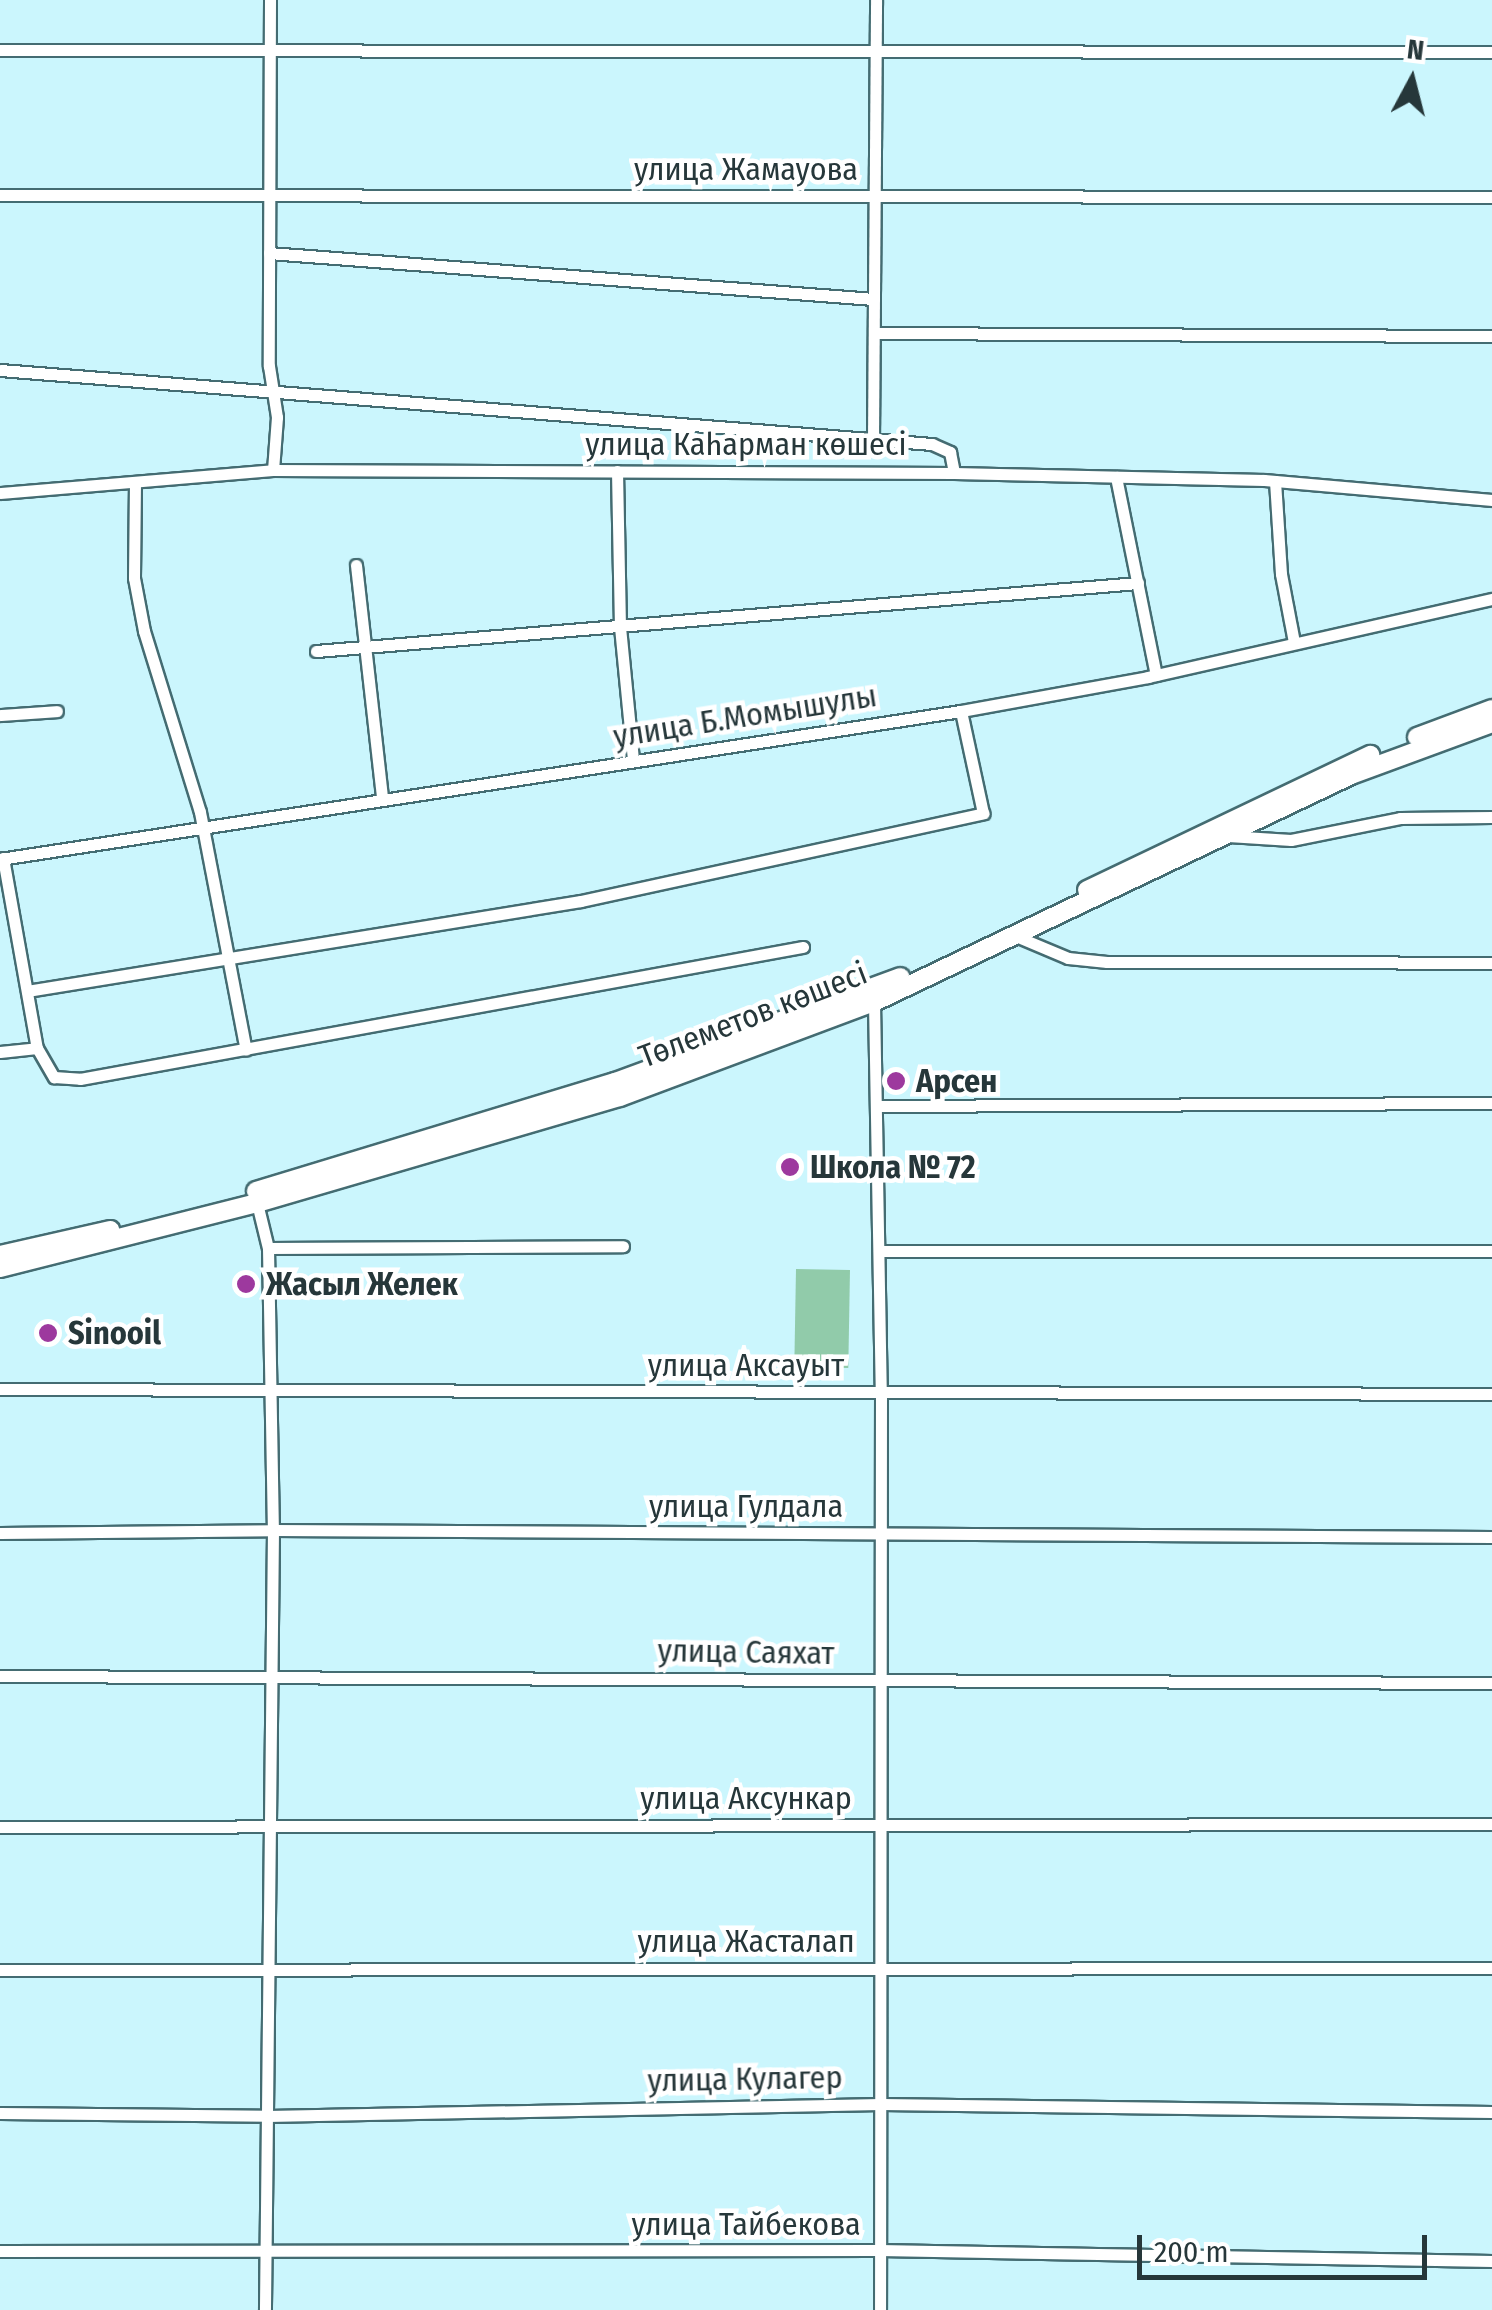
<!DOCTYPE html>
<meta charset="utf-8">
<style>
body{margin:0}
#map{position:relative;width:1492px;height:2310px;overflow:hidden;background:#cbf6fd;font-family:"Fira Sans Condensed",sans-serif}
div>[style]{position:absolute}
.green>*{inset:0;background:#91cbaa;transform-origin:0 0}
.roads{filter:drop-shadow(2px 0 #446c72) drop-shadow(-2px 0 #446c72) drop-shadow(0 2px #446c72) drop-shadow(0 -2px #446c72)}
.street>*{height:11px;margin:-5.5px;padding:0 5.5px;transform-origin:5.5px;border-radius:5.5px;background:#fff}
.primary>*{height:18px;margin:-9px;padding:0 9px;transform-origin:9px;border-radius:9px;background:#fff}
.dots>*{width:28px;height:28px;translate:-50% -50%;box-sizing:border-box;border:5px solid #fff;border-radius:50%}
span{translate:-50% -50%;white-space:nowrap;text-align:center;line-height:1.15;-webkit-text-stroke:9px #fff;paint-order:stroke}
.street-label{font-size:32px;color:#26373a}
.poi-label{font-size:32px;color:#26373a;font-weight:700}
.left{translate:0 -50%;text-align:left}
.north{position:absolute;left:1362px;top:30px;width:100px;height:100px;-webkit-text-stroke:8px #fff;paint-order:stroke;rotate:7deg;font-size:28px;font-weight:700;line-height:40px;text-align:center;color:#26373a}
.north::after{content:'';display:block;margin:auto;width:35px;height:45px;background:#26373a;clip-path:polygon(50% 0,100% 100%,50% 72%,0 100%)}
.scale{position:absolute;left:1137px;top:2235px;width:290px;height:45px;box-sizing:border-box;border:5px solid #26373a;border-top:0;padding-left:12px;font-size:30px;line-height:35px;white-space:nowrap;color:#26373a;-webkit-text-stroke:8px #fff;paint-order:stroke}
</style>
<div id="map">
<div class="green">
<i style="left:796px;top:1269px;width:54px;height:98px;rotate:1deg"></i>
</div>
<div class="roads">
<div class="street">
<i style="left:270px;top:0;width:366px;rotate:90.2deg"></i>
<i style="left:269px;top:366px;width:52px;rotate:81.1deg"></i>
<i style="left:277px;top:417px;width:53px;rotate:94.3deg"></i>
<i style="left:0;top:50px;width:1492px;rotate:0.08deg"></i>
<i style="left:0;top:195px;width:1492px;rotate:0.08deg"></i>
<i style="left:269px;top:253px;width:607px;rotate:4.35deg"></i>
<i style="left:874px;top:333px;width:618px;rotate:0.28deg"></i>
<i style="left:0;top:370px;width:935px;rotate:4.54deg"></i>
<i style="left:932px;top:444px;width:20px;rotate:24deg"></i>
<i style="left:950px;top:452px;width:21px;rotate:79deg"></i>
<i style="left:873px;top:439px;width:439px;rotate:-89.6deg"></i>
<i style="left:617px;top:471px;width:156px;rotate:88.9deg"></i>
<i style="left:620px;top:627px;width:134px;rotate:84.4deg"></i>
<i style="left:1116px;top:477px;width:202px;rotate:78.6deg"></i>
<i style="left:1275px;top:481px;width:93px;rotate:86.3deg"></i>
<i style="left:1281px;top:574px;width:69px;rotate:79.2deg"></i>
<i style="left:135px;top:482px;width:96px;rotate:90.6deg"></i>
<i style="left:134px;top:578px;width:54px;rotate:79.3deg"></i>
<i style="left:144px;top:631px;width:189px;rotate:72.8deg"></i>
<i style="left:200px;top:812px;width:242px;rotate:79.1deg"></i>
<i style="left:0;top:493px;width:274px;rotate:-4.8deg"></i>
<i style="left:273px;top:470px;width:681px;rotate:0.25deg"></i>
<i style="left:954px;top:473px;width:310px;rotate:1.3deg"></i>
<i style="left:1264px;top:480px;width:229px;rotate:5deg"></i>
<i style="left:356px;top:565px;width:234px;rotate:83.6deg"></i>
<i style="left:316px;top:651px;width:825px;rotate:-4.73deg"></i>
<i style="left:0;top:715px;width:57px;rotate:-4deg"></i>
<i style="left:1228px;top:836px;width:63px;rotate:3.6deg"></i>
<i style="left:1291px;top:840px;width:111px;rotate:-11.4deg"></i>
<i style="left:1400px;top:818px;width:92px;rotate:-0.6deg"></i>
<i style="left:3px;top:858px;width:193px;rotate:79.9deg"></i>
<i style="left:0;top:859px;width:972px;rotate:-8.76deg"></i>
<i style="left:961px;top:711px;width:190px;rotate:-10.3deg"></i>
<i style="left:1148px;top:677px;width:353px;rotate:-12.8deg"></i>
<i style="left:1018px;top:937px;width:54px;rotate:22.8deg"></i>
<i style="left:1068px;top:958px;width:39px;rotate:6deg"></i>
<i style="left:1107px;top:962px;width:385px;rotate:0.1deg"></i>
<i style="left:27px;top:991px;width:561px;rotate:-9.23deg"></i>
<i style="left:581px;top:901px;width:412px;rotate:-12.3deg"></i>
<i style="left:983px;top:813px;width:104px;rotate:-102.2deg"></i>
<i style="left:874px;top:1002px;width:391px;rotate:89deg"></i>
<i style="left:881px;top:1393px;width:917px;rotate:90.06deg"></i>
<i style="left:0;top:1052px;width:37px;rotate:-6deg"></i>
<i style="left:37px;top:1048px;width:34px;rotate:60deg"></i>
<i style="left:54px;top:1077px;width:26px;rotate:4deg"></i>
<i style="left:80px;top:1079px;width:735px;rotate:-10.35deg"></i>
<i style="left:876px;top:1106px;width:616px;rotate:-0.28deg"></i>
<i style="left:257px;top:1203px;width:46px;rotate:76.3deg"></i>
<i style="left:268px;top:1248px;width:282px;rotate:89deg"></i>
<i style="left:273px;top:1530px;width:780px;rotate:90.59deg"></i>
<i style="left:268px;top:1248px;width:355px;rotate:-0.3deg"></i>
<i style="left:879px;top:1251px;width:613px"></i>
<i style="left:0;top:1389px;width:1492px;rotate:0.19deg"></i>
<i style="left:0;top:1533px;width:273px;rotate:-0.6deg"></i>
<i style="left:273px;top:1530px;width:1219px;rotate:0.33deg"></i>
<i style="left:0;top:1676px;width:1492px;rotate:0.27deg"></i>
<i style="left:0;top:1827px;width:1492px;rotate:-0.12deg"></i>
<i style="left:0;top:1970px;width:1492px;rotate:-0.08deg"></i>
<i style="left:0;top:2113px;width:267px;rotate:0.6deg"></i>
<i style="left:267px;top:2116px;width:614px;rotate:-1.12deg"></i>
<i style="left:881px;top:2104px;width:611px;rotate:0.75deg"></i>
<i style="left:0;top:2251px;width:879px;rotate:-0.07deg"></i>
<i style="left:879px;top:2250px;width:613px;rotate:1.03deg"></i>
</div>
<div class="primary">
<i style="left:1417px;top:737px;width:80px;rotate:-20.5deg"></i>
<i style="left:1087px;top:890px;width:314px;rotate:-25.5deg"></i>
<i style="left:256px;top:1191px;width:375px;rotate:-16.9deg"></i>
<i style="left:615px;top:1082px;width:304px;rotate:-20.2deg"></i>
<i style="left:0;top:1255px;width:113px;rotate:-12.8deg"></i>
<i style="left:0;top:1268px;width:265px;rotate:-14.2deg"></i>
<i style="left:257px;top:1203px;width:378px;rotate:-16.3deg"></i>
<i style="left:620px;top:1097px;width:271px;rotate:-20.5deg"></i>
<i style="left:874px;top:1002px;width:528px;rotate:-25.45deg"></i>
<i style="left:1351px;top:775px;width:150px;rotate:-20.2deg"></i>
</div>
</div>
<div class="dots">
<i style="left:896px;top:1081px;background:#9d399e"></i>
<i style="left:790px;top:1167px;background:#9d399e"></i>
<i style="left:246px;top:1284px;background:#9d399e"></i>
<i style="left:48px;top:1333px;background:#9d399e"></i>
</div>
<div class="street-label">
<span style="left:746px;top:169px">улица Жамауова</span>
<span style="left:746px;top:444px">улица Каһарман көшесі</span>
<span style="left:745px;top:716px;rotate:-9deg">улица Б.Момышулы</span>
<span style="left:753px;top:1015px;rotate:-21deg">Төлеметов көшесі</span>
<span style="left:746px;top:1365px">улица Аксауыт</span>
<span style="left:746px;top:1506px">улица Гулдала</span>
<span style="left:746px;top:1652px;rotate:1deg">улица Саяхат</span>
<span style="left:746px;top:1798px">улица Аксункар</span>
<span style="left:746px;top:1941px">улица Жасталап</span>
<span style="left:745px;top:2079px;rotate:-1deg">улица Кулагер</span>
<span style="left:746px;top:2224px">улица Тайбекова</span>
</div>
<div class="poi-label">
<span class="left" style="left:916px;top:1081px">Арсен</span>
<span class="left" style="left:810px;top:1167px">Школа № 72</span>
<span class="left" style="left:266px;top:1284px">Жасыл Желек</span>
<span class="left" style="left:68px;top:1333px">Sinooil</span>
</div>
<div class="north">N</div>
<div class="scale">200 m</div>
</div>
